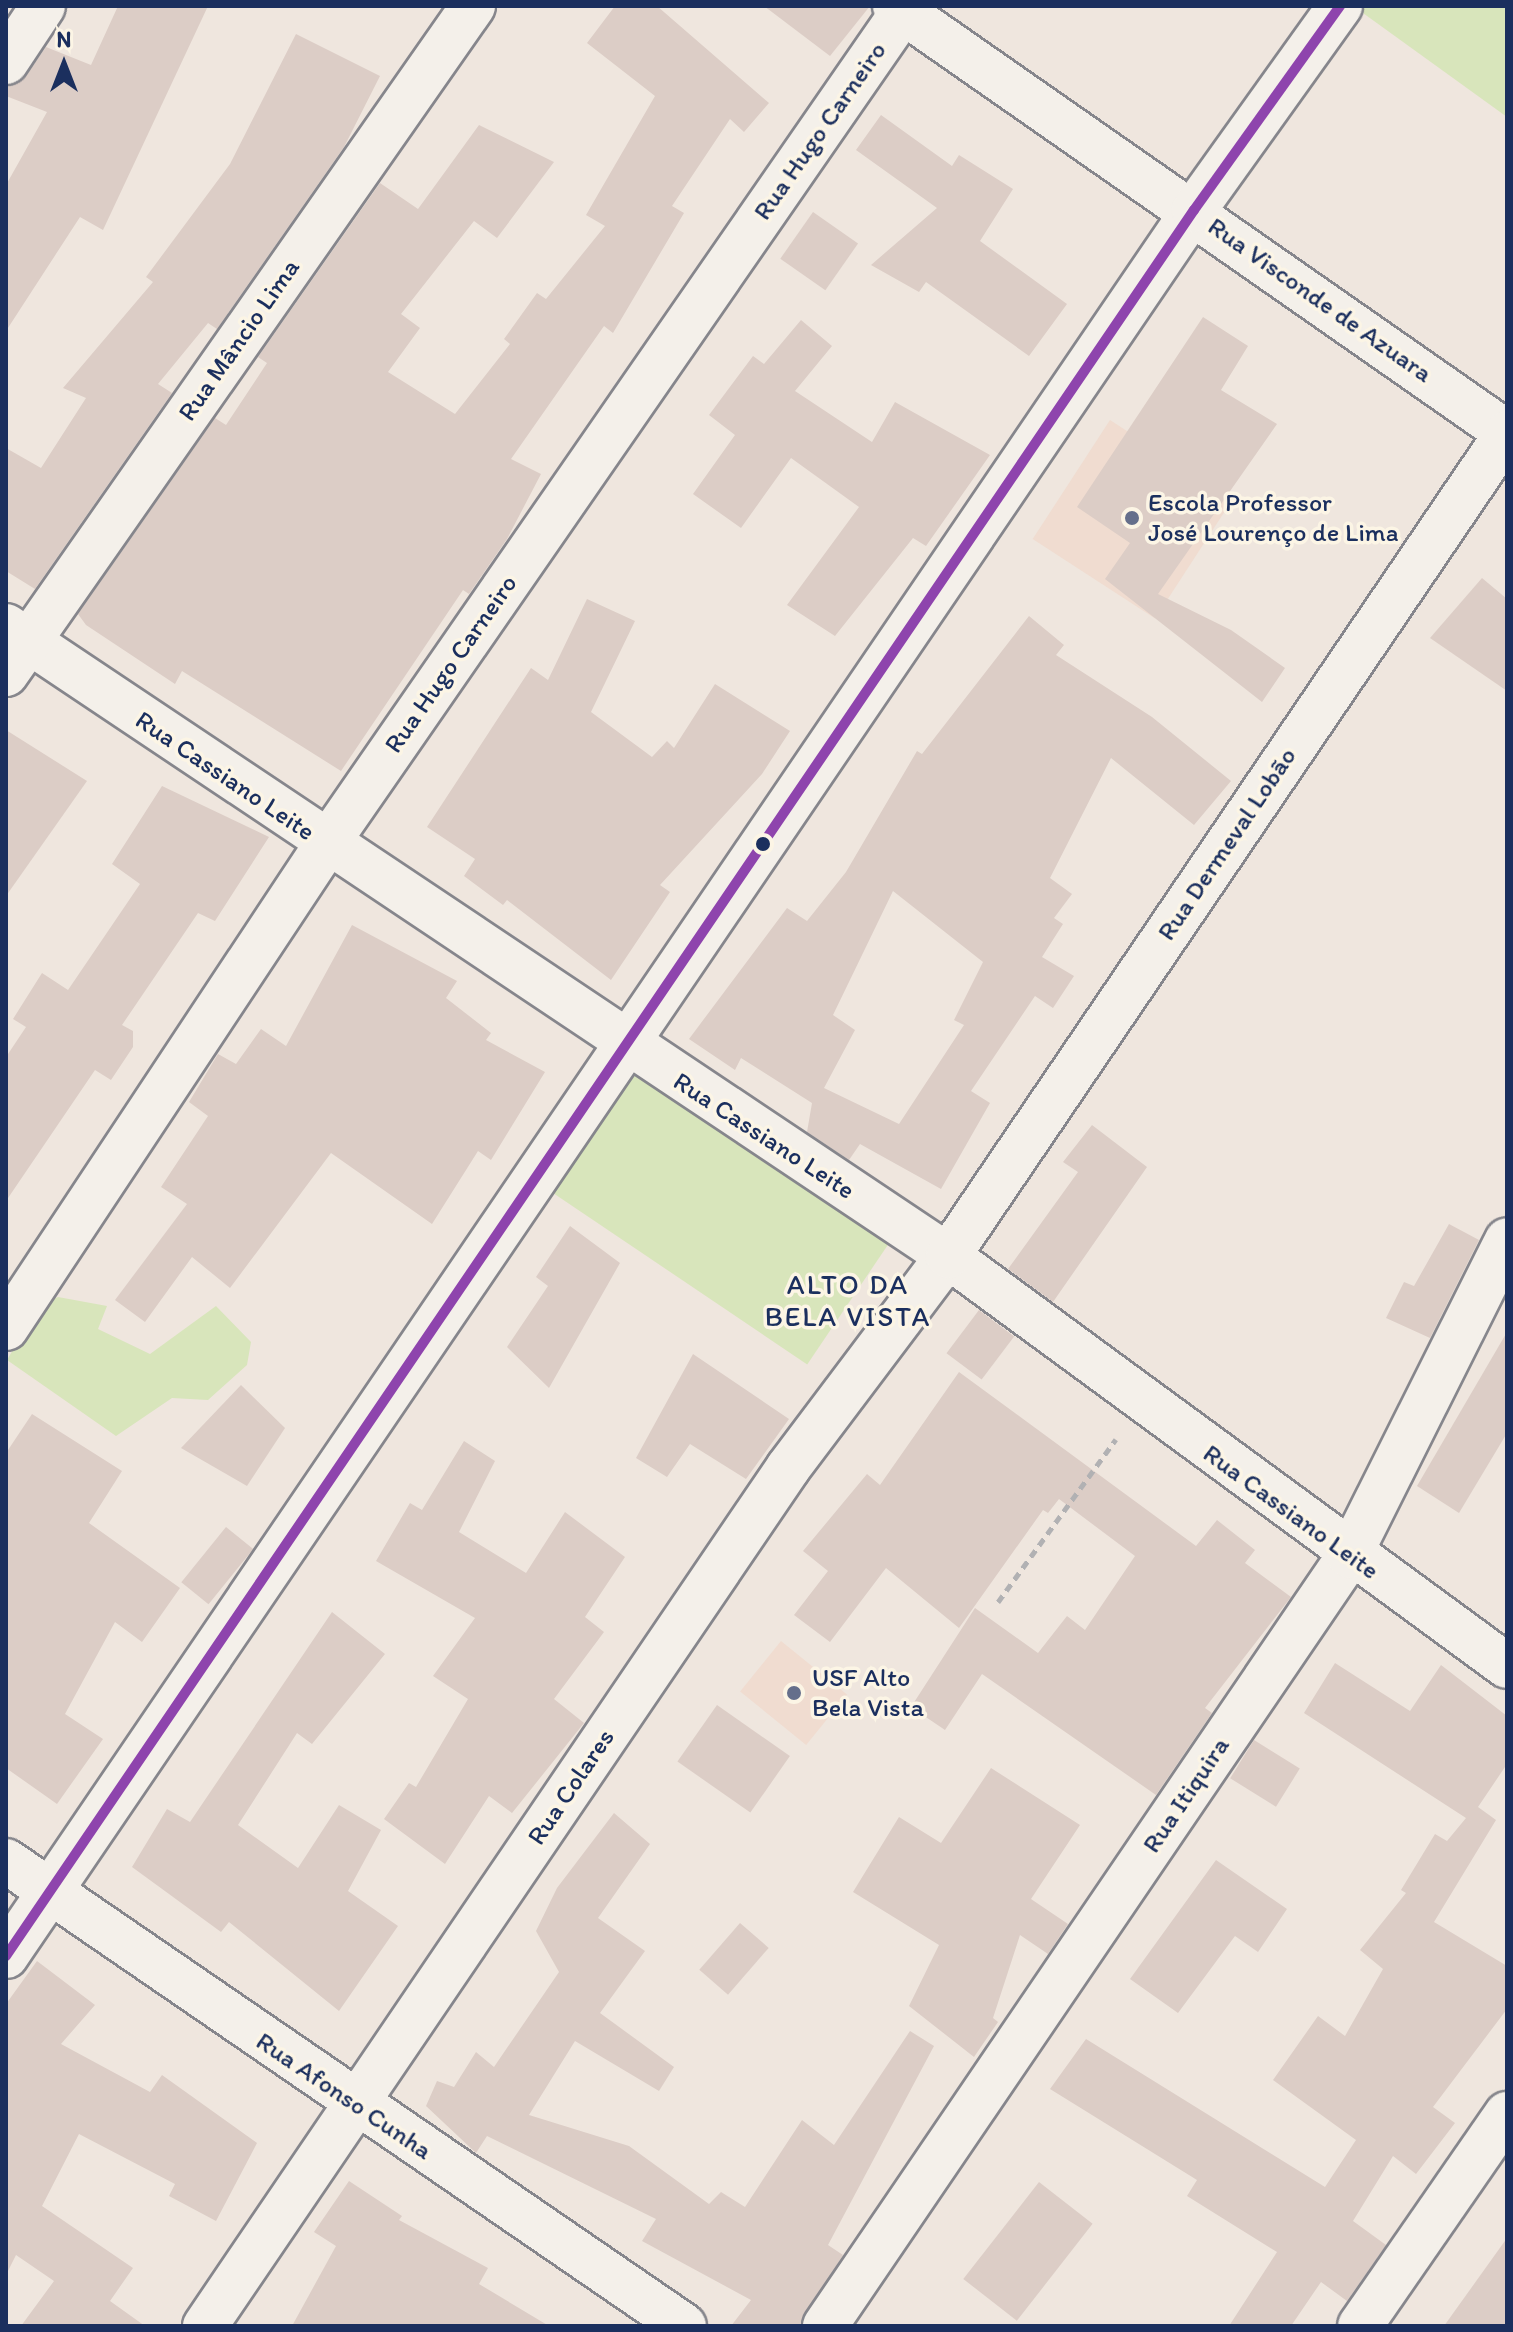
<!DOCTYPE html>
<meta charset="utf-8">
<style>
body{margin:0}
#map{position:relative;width:1513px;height:2332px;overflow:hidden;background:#efe6de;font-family:Itim,sans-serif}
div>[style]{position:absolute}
.built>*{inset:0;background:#f0dcd0;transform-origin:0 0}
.green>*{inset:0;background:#d8e5bb;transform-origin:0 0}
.building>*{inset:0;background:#dccdc6;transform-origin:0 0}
.path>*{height:5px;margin-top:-2.5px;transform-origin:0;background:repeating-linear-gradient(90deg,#b1b1b3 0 8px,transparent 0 14px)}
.roads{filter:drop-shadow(2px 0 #86868c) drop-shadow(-2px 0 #86868c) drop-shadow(0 2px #86868c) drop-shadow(0 -2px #86868c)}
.minor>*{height:44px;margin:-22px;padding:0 22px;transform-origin:22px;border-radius:22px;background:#f4f0ea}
.bus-1>*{height:10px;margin:-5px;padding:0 5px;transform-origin:5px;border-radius:5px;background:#8e44ad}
.dots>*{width:22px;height:22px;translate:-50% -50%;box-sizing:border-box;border:4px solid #fcf5e5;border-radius:50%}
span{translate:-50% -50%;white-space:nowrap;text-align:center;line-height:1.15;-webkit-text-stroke:7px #fcf5e5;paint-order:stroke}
.street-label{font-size:26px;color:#1b2f5e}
.poi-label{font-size:26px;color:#1b2f5e}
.left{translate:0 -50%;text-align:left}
.neighbourhood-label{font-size:28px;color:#1b2f5e;letter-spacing:2px}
.frame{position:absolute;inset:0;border:8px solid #1b2f5e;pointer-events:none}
.north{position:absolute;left:24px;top:24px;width:80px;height:80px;-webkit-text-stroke:6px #fcf5e5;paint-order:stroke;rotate:0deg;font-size:22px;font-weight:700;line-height:32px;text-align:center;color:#1b2f5e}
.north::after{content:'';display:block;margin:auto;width:28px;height:36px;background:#1b2f5e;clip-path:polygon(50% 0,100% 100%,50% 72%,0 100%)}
</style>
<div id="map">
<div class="built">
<i style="left:1110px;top:420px;width:146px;height:142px;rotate:33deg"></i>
<i style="left:781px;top:1641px;width:85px;height:65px;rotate:39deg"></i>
</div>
<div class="green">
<i style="clip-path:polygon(1507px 6px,1507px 117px,1356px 8px,1358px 6px)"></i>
<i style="left:628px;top:1065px;width:316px;height:148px;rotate:34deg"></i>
<i style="clip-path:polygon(58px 1297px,107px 1306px,98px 1329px,150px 1354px,216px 1306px,251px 1342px,247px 1365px,208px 1400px,172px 1398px,116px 1436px,7px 1360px,38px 1307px)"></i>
</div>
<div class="building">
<i style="clip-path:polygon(118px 6px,208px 6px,103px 230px,80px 217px,6px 331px,6px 185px,47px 112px,6px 96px,6px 87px,26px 76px,46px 47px,91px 65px)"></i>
<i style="clip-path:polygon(615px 6px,657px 6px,769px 103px,744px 132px,730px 119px,672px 206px,684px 213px,613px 333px,604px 326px,511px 459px,541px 474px,507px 539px,469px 594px,463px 590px,341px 771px,182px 671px,175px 684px,86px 625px,78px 614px,215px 418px,226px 425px,267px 363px,258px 357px,380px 183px,418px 209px,479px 125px,554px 162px,497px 238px,474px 221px,401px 314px,420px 328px,388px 372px,455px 414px,510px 344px,504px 339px,537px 293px,546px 299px,605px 226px,586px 215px,655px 96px,587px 43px)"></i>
<i style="clip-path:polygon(764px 6px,870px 6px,830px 56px)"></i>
<i style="clip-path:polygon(296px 34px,380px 76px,344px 147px,217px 329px,208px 323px,158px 384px,172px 393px,35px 589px,6px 571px,6px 448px,41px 468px,86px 398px,63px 388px,153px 282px,146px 277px,230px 164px)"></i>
<i style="clip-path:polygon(881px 115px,952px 166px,959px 155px,1013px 189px,980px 241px,1067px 304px,1029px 356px,926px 282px,919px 292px,871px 265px,937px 208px,856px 150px)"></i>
<i style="left:813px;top:212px;width:55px;height:57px;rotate:35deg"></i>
<i style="clip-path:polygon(1203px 317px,1248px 346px,1221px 390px,1277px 424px,1158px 594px,1231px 630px,1285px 668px,1262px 702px,1105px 579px,1130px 543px,1077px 507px)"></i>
<i style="clip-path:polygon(801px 320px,832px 346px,795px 391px,872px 442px,895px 402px,990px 455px,926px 546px,913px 538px,835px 636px,787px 605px,859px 507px,791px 458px,741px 528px,693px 494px,735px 435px,709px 415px,753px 356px,764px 364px)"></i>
<i style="clip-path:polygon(1482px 578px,1507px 599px,1507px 691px,1430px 638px)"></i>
<i style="clip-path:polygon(587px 599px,635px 621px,591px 712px,652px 757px,667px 741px,674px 748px,715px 684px,790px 731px,762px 774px,660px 885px,670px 892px,611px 980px,507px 900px,503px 905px,464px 876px,475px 859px,427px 827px,531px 668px,548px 680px)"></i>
<i style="clip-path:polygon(evenodd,1029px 616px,1064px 645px,1056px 655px,1152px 717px,1231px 781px,1194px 825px,1111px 758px,1050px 878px,1072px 894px,1054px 918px,1063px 924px,1042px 957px,1074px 976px,1053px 1008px,1035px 996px,971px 1091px,990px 1103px,941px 1189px,860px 1144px,849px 1160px,807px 1132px,812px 1103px,741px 1058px,735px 1070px,689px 1039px,787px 908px,807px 921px,846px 872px,917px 751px,922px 754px,1029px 616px,893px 891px,983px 962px,954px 1020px,964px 1025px,899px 1124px,824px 1088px,855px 1030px,833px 1015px,893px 891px)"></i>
<i style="clip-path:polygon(6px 730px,87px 781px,6px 896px)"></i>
<i style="clip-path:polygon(162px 786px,269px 837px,215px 921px,198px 913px,122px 1025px,133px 1031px,133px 1047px,111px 1080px,95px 1070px,6px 1201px,6px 1057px,26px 1027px,13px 1019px,42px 973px,68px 990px,140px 884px,112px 864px)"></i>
<i style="clip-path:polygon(352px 925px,457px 981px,446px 998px,491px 1033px,486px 1040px,545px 1072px,491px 1160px,478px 1151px,432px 1224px,331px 1153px,230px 1288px,192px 1257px,145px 1322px,115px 1300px,187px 1204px,161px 1187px,208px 1116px,189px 1102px,218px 1054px,236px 1064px,261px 1029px,286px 1046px)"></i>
<i style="clip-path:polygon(1092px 1125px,1147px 1167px,1053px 1302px,1008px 1269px,1078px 1172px,1063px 1162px)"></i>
<i style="clip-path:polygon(1449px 1224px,1479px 1240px,1430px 1338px,1386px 1318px,1404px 1282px,1414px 1286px)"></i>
<i style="clip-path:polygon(570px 1226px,620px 1263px,549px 1388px,507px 1347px,548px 1286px,536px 1277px)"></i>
<i style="left:979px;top:1310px;width:44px;height:54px;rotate:37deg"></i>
<i style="clip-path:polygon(1507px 1332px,1507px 1433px,1459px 1513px,1417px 1486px)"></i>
<i style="clip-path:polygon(693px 1354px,789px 1419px,746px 1479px,690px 1444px,667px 1477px,636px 1458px)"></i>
<i style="clip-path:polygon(959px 1372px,1196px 1546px,1217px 1520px,1255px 1550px,1245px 1563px,1291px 1597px,1205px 1708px,1212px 1713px,1156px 1795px,982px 1674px,945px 1730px,911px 1707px,975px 1608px,1038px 1653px,1067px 1616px,1085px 1630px,1135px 1556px,1059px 1499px,1048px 1513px,1043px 1510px,959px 1628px,886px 1568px,830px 1642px,794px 1615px,828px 1571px,803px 1551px,867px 1474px,880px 1485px)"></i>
<i style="clip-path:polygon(241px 1385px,285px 1428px,247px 1486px,181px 1448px)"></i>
<i style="clip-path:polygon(32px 1414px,122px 1471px,89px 1523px,180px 1588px,142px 1642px,115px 1622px,65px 1714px,103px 1739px,57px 1804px,6px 1768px,6px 1453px)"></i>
<i style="clip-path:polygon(464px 1441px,495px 1461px,459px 1532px,526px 1573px,565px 1512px,625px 1557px,585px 1617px,604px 1632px,554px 1699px,584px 1723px,512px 1813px,489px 1796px,445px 1864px,384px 1819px,409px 1783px,416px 1787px,468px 1699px,433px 1676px,475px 1618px,376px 1561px,410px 1503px,422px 1510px)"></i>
<i style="left:226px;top:1527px;width:35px;height:71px;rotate:39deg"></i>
<i style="clip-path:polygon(332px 1612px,385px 1654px,312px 1744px,297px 1733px,238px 1825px,298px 1868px,339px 1805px,381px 1830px,348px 1891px,398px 1926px,339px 2011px,229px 1922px,221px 1932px,132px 1867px,167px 1809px,190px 1822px)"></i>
<i style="clip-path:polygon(1335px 1663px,1410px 1711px,1441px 1665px,1507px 1716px,1507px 1764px,1478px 1807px,1496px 1820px,1434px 1922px,1507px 1966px,1507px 2009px,1433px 2107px,1455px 2123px,1416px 2174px,1393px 2156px,1353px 2221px,1386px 2245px,1347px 2301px,1321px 2282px,1291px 2326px,1229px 2326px,1277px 2252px,1187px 2196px,1197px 2180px,1050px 2089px,1086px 2039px,1325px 2187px,1356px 2140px,1273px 2080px,1318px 2016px,1345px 2036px,1383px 1969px,1360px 1950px,1406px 1893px,1401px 1890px,1435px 1834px,1447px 1841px,1466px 1818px,1304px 1713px)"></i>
<i style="left:717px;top:1705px;width:89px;height:69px;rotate:35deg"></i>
<i style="left:1254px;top:1740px;width:54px;height:45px;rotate:32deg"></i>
<i style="clip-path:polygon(991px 1768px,1080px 1825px,1031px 1899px,1068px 1924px,1048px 1954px,1020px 1935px,993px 2018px,998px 2022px,974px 2057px,909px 2006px,939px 1945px,853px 1892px,899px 1817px,941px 1843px)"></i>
<i style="clip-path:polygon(614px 1813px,650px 1844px,598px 1918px,645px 1951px,600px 2013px,674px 2067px,659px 2091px,575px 2041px,529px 2115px,629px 2146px,709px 2204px,721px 2192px,745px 2207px,802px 2120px,834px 2145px,910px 2031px,934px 2046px,828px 2245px,843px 2255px,800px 2326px,731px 2326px,751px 2300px,642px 2241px,656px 2219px,487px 2136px,476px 2153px,426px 2106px,437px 2081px,454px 2087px,476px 2052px,494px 2067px,559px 1972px,536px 1931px,557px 1888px)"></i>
<i style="clip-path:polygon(1216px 1860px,1287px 1909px,1258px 1952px,1235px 1936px,1178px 2013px,1130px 1979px)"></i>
<i style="left:740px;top:1923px;width:38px;height:62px;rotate:41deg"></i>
<i style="clip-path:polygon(37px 1961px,95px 2005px,61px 2044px,150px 2092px,162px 2075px,257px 2143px,216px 2221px,169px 2196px,175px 2184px,79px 2134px,42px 2206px,133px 2268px,110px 2301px,145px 2326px,21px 2326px,54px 2281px,16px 2255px,6px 2275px,6px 2004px)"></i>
<i style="clip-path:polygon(349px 2181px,402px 2216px,399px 2220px,488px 2268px,479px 2284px,549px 2326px,292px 2326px,336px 2246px,314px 2232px)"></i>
<i style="left:1039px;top:2182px;width:68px;height:123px;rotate:38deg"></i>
<i style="clip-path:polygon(1507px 2238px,1507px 2326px,1444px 2326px)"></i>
</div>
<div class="path">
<i style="left:998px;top:1602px;width:201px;rotate:-54.1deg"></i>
</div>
<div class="roads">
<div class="minor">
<i style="left:895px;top:6px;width:746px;rotate:34.9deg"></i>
<i style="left:6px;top:62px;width:67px;rotate:-56.5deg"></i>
<i style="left:6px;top:626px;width:1133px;rotate:33.77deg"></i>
<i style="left:948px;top:1256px;width:693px;rotate:36.26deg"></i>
<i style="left:6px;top:674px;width:815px;rotate:-55.04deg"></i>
<i style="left:6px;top:1328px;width:579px;rotate:-56.47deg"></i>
<i style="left:326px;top:845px;width:1021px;rotate:-55.3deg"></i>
<i style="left:6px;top:1861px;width:822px;rotate:34.44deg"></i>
<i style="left:6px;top:1956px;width:2112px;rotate:-55.77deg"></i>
<i style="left:1194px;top:210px;width:251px;rotate:-54.4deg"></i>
<i style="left:205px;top:2326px;width:1037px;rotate:-55.8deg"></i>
<i style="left:788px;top:1468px;width:266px;rotate:-53deg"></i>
<i style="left:948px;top:1256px;width:995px;rotate:-55.81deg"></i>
<i style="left:825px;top:2326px;width:931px;rotate:-55.76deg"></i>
<i style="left:1349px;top:1556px;width:353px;rotate:-63.4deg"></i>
<i style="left:1360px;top:2326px;width:258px;rotate:-55.3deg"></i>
</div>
</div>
<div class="bus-1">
<i style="left:6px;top:1956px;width:2112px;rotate:-55.77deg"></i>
<i style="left:1194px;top:210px;width:251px;rotate:-54.4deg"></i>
</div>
<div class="dots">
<i style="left:1132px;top:518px;background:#656f8b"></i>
<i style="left:763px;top:844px;background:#1b2f5e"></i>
<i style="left:794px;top:1693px;background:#656f8b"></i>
</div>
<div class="street-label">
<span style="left:820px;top:131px;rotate:-55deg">Rua Hugo Carneiro</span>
<span style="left:1320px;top:300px;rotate:35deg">Rua Visconde de Azuara</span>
<span style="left:239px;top:340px;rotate:-55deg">Rua Mâncio Lima</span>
<span style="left:451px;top:664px;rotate:-55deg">Rua Hugo Carneiro</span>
<span style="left:225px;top:776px;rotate:34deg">Rua Cassiano Leite</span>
<span style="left:1227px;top:844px;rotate:-56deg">Rua Dermeval Lobão</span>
<span style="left:764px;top:1136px;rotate:33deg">Rua Cassiano Leite</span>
<span style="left:1291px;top:1512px;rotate:36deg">Rua Cassiano Leite</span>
<span style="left:571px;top:1787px;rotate:-56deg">Rua Colares</span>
<span style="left:1186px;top:1795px;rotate:-56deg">Rua Itiquira</span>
<span style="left:344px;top:2096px;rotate:34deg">Rua Afonso Cunha</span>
</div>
<div class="poi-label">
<span class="left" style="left:1148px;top:518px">Escola Professor<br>José Lourenço de Lima</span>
<span class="left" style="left:812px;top:1693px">USF Alto<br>Bela Vista</span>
</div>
<div class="neighbourhood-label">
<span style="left:848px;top:1300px">ALTO DA<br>BELA VISTA</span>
</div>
<div class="frame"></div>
<div class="north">N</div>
</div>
